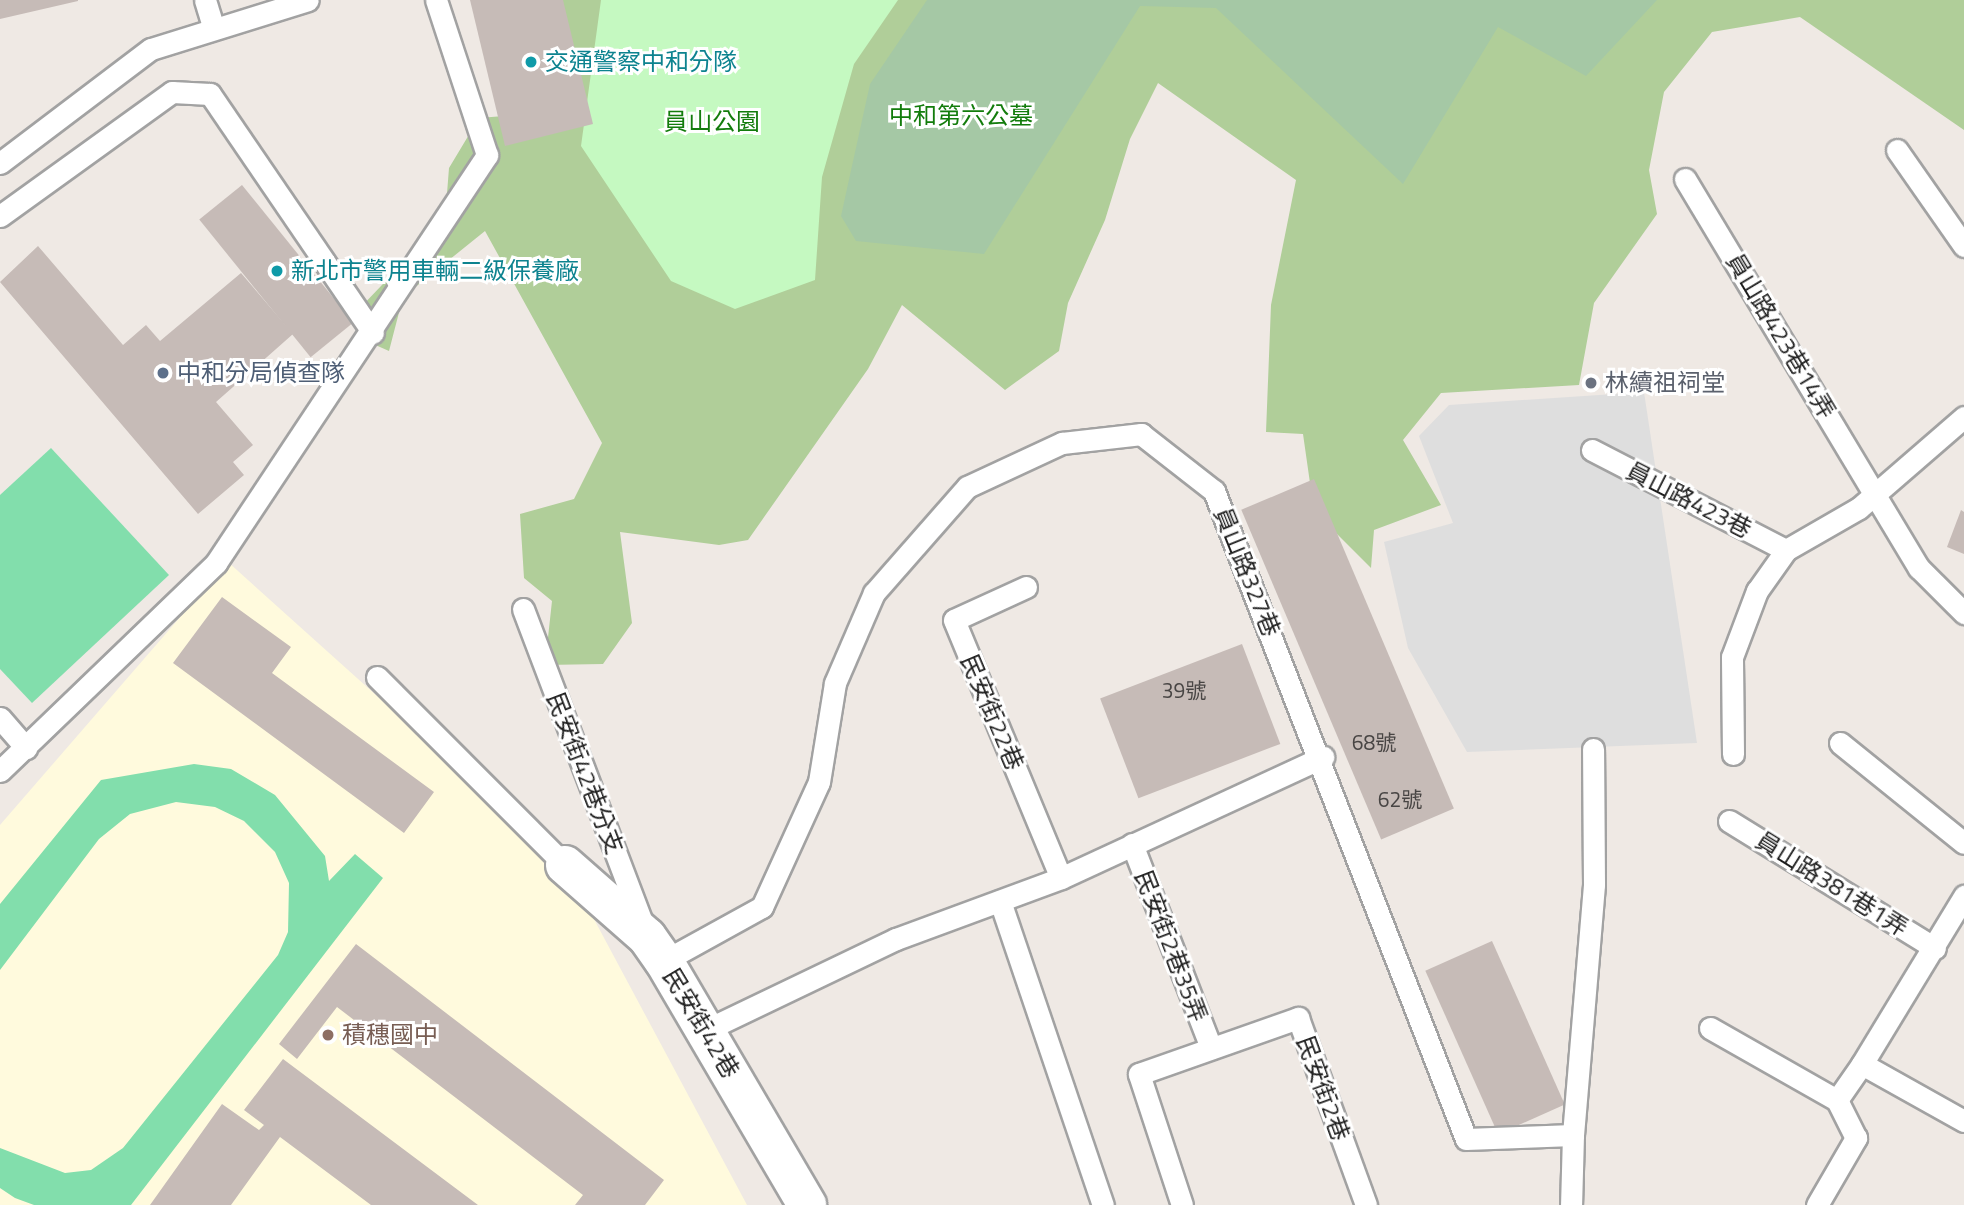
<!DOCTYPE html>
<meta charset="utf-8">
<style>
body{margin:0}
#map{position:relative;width:1964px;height:1205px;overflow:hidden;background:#efe9e4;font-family:"Titillium Web","Noto Sans TC",sans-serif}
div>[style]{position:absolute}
.education>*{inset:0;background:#fffadd}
.forest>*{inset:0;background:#b0ce99}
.cemetery>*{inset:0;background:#a5c8a5}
.park>*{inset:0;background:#c5f9c1}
.pitch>*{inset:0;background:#82deac}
.parking>*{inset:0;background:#dedede}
.building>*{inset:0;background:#c6bbb7;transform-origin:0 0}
.roads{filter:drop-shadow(2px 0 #a2a2a2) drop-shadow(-2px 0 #a2a2a2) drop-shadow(0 2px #a2a2a2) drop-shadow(0 -2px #a2a2a2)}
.service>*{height:21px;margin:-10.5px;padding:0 10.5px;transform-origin:10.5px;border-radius:10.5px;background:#fff}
.minor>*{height:38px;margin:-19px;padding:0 19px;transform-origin:19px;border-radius:19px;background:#fff}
.dots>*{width:19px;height:19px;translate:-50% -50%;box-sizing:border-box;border:4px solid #fff;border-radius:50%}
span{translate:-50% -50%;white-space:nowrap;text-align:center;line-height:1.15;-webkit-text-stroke:6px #fff;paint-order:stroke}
.number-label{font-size:21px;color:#484544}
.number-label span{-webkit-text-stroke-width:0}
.culture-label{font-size:24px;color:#0d838f}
.left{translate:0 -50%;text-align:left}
.park-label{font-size:24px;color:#137c0c}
.street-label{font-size:24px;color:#1e1e1e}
.service-label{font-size:24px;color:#4e5e75}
.worship-label{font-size:24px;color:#5b616d}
.education-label{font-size:24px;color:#785e54}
</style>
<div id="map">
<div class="education">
<i style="clip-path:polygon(228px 562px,565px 865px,747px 1205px,0 1205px,0 825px)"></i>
</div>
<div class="forest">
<i style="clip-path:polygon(557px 0,1964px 0,1964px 130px,1800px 17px,1712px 32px,1664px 92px,1649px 170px,1657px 214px,1594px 303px,1579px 385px,1441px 393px,1403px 440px,1441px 505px,1374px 530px,1371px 568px,1314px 511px,1303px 434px,1266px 432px,1271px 305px,1296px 180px,1158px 83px,1130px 139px,1105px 220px,1068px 303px,1059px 351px,1005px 390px,902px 305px,868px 369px,748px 540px,719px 545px,620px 532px,632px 623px,603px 664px,545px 665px,552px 601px,524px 578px,520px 514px,574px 499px,602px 443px,485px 231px,403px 297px,389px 351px,355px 336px,360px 308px,445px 219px,449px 168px,479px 118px,563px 111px)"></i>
</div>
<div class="cemetery">
<i style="clip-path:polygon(927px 0,1657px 0,1586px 76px,1498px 27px,1403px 184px,1216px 8px,1140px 6px,984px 254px,856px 241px,841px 216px,870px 84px)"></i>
</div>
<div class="park">
<i style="clip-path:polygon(601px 0,898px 0,854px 64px,822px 177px,815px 280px,735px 309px,671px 281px,581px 146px)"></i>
</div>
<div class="pitch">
<i style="clip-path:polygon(51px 448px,169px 575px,32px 703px,0 669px,0 495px)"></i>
<i style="clip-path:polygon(194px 764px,231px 769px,275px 795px,325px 856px,329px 881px,355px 854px,383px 878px,131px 1205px,34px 1205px,15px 1198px,0 1188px,0 1148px,65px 1173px,91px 1170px,123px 1148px,278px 955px,288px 932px,289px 883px,275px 852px,244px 821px,215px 807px,176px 802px,130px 814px,99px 839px,0 970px,0 904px,101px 780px)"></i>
</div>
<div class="parking">
<i style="clip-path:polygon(1644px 392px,1697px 743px,1467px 752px,1408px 648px,1384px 542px,1453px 523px,1419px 436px,1449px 405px)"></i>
</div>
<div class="building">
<i style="clip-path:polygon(0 0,78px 0,78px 1px,0 19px)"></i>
<i style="clip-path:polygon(470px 0,563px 0,593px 124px,505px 146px)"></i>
<i style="left:242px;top:185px;width:177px;height:55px;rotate:51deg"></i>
<i style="clip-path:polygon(38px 246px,123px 345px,146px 325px,160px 341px,241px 273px,293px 334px,216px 402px,253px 445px,233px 462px,244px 475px,198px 514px,0 282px)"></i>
<i style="left:1314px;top:479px;width:358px;height:79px;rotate:67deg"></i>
<i style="clip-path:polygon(1961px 510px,1964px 512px,1964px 554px,1947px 547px)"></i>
<i style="clip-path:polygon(222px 597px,291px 647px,272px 673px,434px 792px,404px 833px,173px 663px)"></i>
<i style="left:1242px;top:644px;width:107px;height:152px;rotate:69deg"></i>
<i style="left:1492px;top:941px;width:179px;height:73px;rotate:66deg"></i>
<i style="clip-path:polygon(356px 944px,664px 1180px,645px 1205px,575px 1205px,583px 1195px,337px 1007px,297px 1059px,279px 1044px)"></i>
<i style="clip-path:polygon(283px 1059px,478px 1205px,371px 1205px,280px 1137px,231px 1205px,150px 1205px,222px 1104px,259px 1130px,264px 1125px,244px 1110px)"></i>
</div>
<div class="roads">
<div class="service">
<i style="left:205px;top:0;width:28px;rotate:73deg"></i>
<i style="left:1897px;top:150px;width:117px;rotate:55.1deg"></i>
<i style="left:0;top:163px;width:189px;rotate:-37.1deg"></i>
<i style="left:151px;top:49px;width:164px;rotate:-17.3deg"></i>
<i style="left:1685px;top:179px;width:454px;rotate:59deg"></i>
<i style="left:1919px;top:568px;width:64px;rotate:45deg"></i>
<i style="left:0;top:216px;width:212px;rotate:-35.8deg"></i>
<i style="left:172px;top:92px;width:38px;rotate:3deg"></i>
<i style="left:210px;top:94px;width:289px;rotate:55.7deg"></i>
<i style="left:1592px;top:450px;width:218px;rotate:27.3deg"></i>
<i style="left:1786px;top:550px;width:84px;rotate:-29.9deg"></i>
<i style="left:1859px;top:508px;width:139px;rotate:-40.9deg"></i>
<i style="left:1026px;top:587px;width:79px;rotate:155.4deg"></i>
<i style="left:954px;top:620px;width:279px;rotate:67.5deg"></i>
<i style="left:523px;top:609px;width:338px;rotate:69.2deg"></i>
<i style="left:377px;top:677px;width:266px;rotate:45deg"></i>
<i style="left:0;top:718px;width:40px;rotate:49deg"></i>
<i style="left:1840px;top:743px;width:159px;rotate:38.9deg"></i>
<i style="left:1733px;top:754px;width:97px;rotate:-90.6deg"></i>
<i style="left:1732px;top:657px;width:71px;rotate:-69.3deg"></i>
<i style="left:1757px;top:591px;width:50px;rotate:-54.7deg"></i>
<i style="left:0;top:771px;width:300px;rotate:-43.9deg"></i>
<i style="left:216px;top:563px;width:490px;rotate:-56.4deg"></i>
<i style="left:487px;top:155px;width:163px;rotate:-108.2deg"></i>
<i style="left:1729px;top:821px;width:242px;rotate:31.7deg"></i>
<i style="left:1132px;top:844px;width:219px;rotate:68.8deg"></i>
<i style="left:1000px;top:901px;width:321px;rotate:71.3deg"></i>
<i style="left:664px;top:961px;width:112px;rotate:-28.9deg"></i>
<i style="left:762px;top:907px;width:137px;rotate:-65.5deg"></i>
<i style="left:819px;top:782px;width:100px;rotate:-80.8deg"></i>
<i style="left:835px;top:683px;width:98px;rotate:-66.6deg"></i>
<i style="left:874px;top:593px;width:141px;rotate:-48.7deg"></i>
<i style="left:967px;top:487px;width:105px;rotate:-24.9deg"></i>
<i style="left:1062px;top:443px;width:80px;rotate:-6.5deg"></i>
<i style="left:1141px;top:434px;width:93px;rotate:38deg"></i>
<i style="left:1214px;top:491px;width:695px;rotate:68.75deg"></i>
<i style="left:1466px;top:1139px;width:107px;rotate:-2.1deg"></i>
<i style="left:1573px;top:1135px;width:70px;rotate:91.6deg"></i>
<i style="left:1710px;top:1028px;width:146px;rotate:29.6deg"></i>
<i style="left:1837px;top:1100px;width:44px;rotate:-55.2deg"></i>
<i style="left:1862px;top:1064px;width:117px;rotate:29.2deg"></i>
<i style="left:706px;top:1030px;width:211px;rotate:-25.6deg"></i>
<i style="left:896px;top:939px;width:176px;rotate:-20.3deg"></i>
<i style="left:1061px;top:878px;width:289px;rotate:-24.8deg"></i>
<i style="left:1862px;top:1064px;width:197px;rotate:-58.7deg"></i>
<i style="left:1573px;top:1135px;width:252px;rotate:-85.2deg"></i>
<i style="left:1594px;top:884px;width:135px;rotate:-90.4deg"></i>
<i style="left:1182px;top:1205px;width:138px;rotate:-108.2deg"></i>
<i style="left:1139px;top:1074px;width:169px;rotate:-19.4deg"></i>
<i style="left:1298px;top:1018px;width:199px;rotate:70deg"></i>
<i style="left:1817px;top:1205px;width:78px;rotate:-59.8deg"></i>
<i style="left:1856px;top:1138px;width:42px;rotate:-116.6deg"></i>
</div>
<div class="minor">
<i style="left:565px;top:865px;width:109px;rotate:41.3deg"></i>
<i style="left:647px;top:937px;width:29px;rotate:55deg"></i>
<i style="left:664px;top:961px;width:283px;rotate:59.6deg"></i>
</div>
</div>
<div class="dots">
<i style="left:531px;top:62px;background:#0f9aa8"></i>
<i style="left:277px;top:271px;background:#0f9aa8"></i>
<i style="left:163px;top:373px;background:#5c6f8a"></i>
<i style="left:1591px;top:383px;background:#6b7280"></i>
<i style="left:328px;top:1035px;background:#8d6e63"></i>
</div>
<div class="number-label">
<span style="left:1184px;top:690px">39號</span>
<span style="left:1374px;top:742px">68號</span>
<span style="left:1400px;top:799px">62號</span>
</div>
<div class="culture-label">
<span class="left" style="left:545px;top:62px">交通警察中和分隊</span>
<span class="left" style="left:291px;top:271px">新北市警用車輛二級保養廠</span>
</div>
<div class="park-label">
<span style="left:961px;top:116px">中和第六公墓</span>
<span style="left:712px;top:122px">員山公園</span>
</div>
<div class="street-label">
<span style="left:1781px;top:336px;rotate:59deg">員山路423巷14弄</span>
<span style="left:1689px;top:500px;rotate:27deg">員山路423巷</span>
<span style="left:1247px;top:572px;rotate:68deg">員山路327巷</span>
<span style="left:992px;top:712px;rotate:67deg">民安街22巷</span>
<span style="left:585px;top:773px;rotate:69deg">民安街42巷分支</span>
<span style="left:1832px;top:884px;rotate:32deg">員山路381巷1弄</span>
<span style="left:1171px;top:946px;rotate:69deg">民安街2巷35弄</span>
<span style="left:701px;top:1023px;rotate:59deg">民安街42巷</span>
<span style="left:1323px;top:1088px;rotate:70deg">民安街2巷</span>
</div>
<div class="service-label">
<span class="left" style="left:177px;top:373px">中和分局偵查隊</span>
</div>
<div class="worship-label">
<span class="left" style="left:1605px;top:383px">林續祖祠堂</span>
</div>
<div class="education-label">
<span class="left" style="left:342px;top:1035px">積穗國中</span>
</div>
</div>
